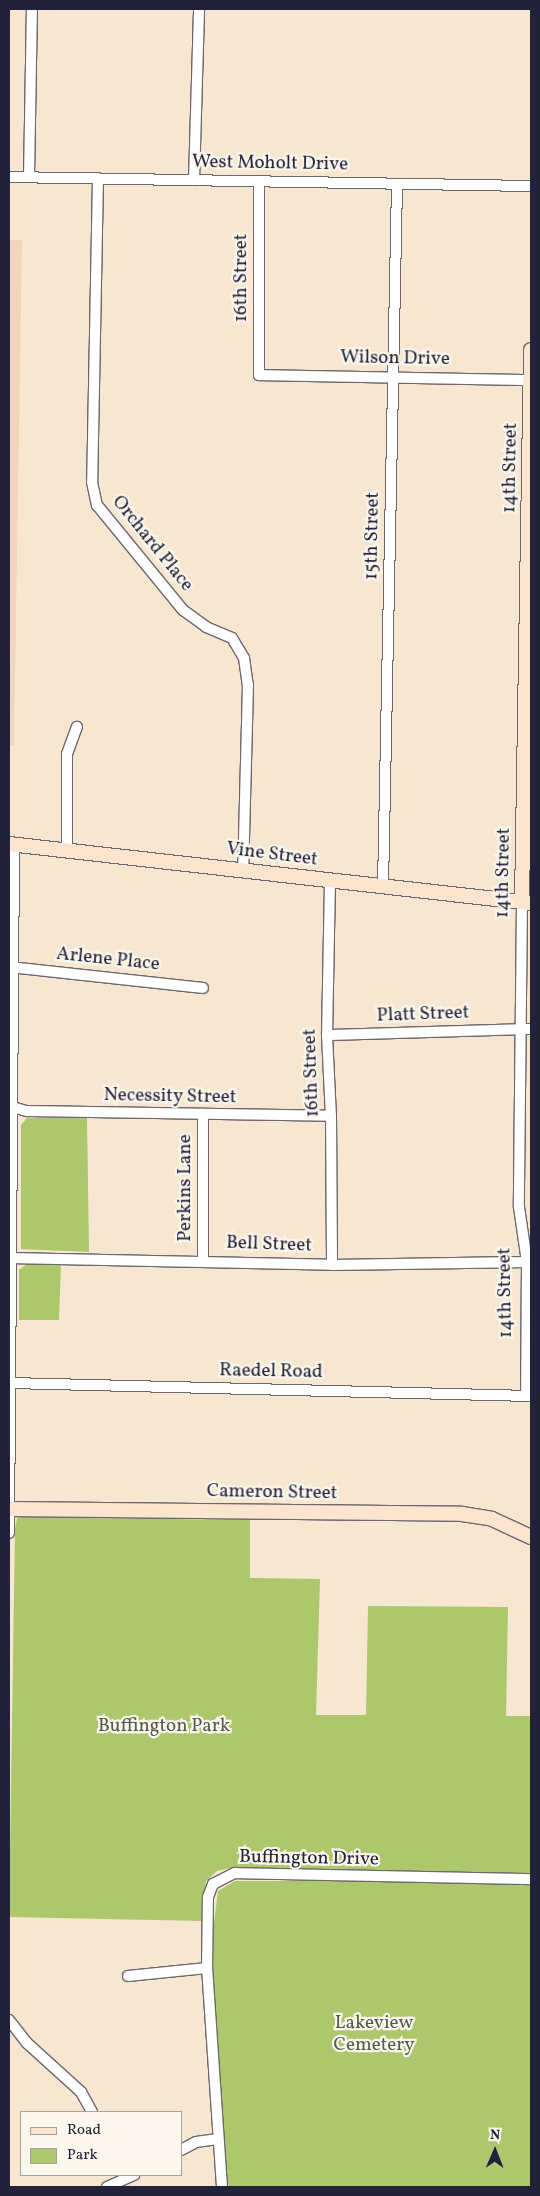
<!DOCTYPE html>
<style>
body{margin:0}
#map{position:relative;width:540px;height:2196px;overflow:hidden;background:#f7e7d1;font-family:Vollkorn,serif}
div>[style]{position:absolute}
.built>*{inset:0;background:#f1d5bd}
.green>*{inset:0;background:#adc76c}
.roads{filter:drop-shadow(1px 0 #6d6770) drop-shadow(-1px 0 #6d6770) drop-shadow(0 1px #6d6770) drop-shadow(0 -1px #6d6770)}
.street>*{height:10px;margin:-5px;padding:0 5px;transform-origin:5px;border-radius:5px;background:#fff}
.secondary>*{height:14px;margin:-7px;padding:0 7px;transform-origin:7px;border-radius:7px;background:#fce5cf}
span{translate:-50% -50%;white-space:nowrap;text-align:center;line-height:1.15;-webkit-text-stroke:4.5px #fbf7ec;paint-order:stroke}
.street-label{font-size:19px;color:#22223b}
.park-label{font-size:19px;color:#535c4c}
.frame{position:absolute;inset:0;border:10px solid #22223b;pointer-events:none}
.legend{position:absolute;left:20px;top:2111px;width:162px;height:65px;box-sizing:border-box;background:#fbf7ec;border:1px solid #a4a2a5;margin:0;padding:6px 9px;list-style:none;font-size:15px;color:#22223b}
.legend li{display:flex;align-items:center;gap:10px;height:25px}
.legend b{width:25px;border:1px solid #a4a2a5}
.north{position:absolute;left:470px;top:2126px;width:50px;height:50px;-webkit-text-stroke:4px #fbf7ec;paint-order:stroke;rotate:1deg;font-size:14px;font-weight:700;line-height:20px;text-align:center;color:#22223b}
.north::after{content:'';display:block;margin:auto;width:18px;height:22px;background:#22223b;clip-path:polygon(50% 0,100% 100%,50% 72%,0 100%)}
</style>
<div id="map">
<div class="built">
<i style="clip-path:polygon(9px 240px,22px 240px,14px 745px,9px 745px)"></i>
</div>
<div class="green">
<i style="clip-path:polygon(27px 1118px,87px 1118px,89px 1252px,21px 1249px,21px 1125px)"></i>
<i style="clip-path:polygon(27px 1264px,61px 1264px,59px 1320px,19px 1320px,19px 1270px)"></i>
<i style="clip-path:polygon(21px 1517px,250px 1520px,250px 1578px,320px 1579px,316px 1715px,366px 1715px,368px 1606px,508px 1607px,506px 1716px,531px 1716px,531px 2187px,227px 2187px,212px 1996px,211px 1947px,218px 1891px,235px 1881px,380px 1881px,384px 1875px,231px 1868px,217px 1871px,206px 1881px,202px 1921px,9px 1917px,15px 1529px,17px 1518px)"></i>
</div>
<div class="roads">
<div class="street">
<i style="left:9px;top:177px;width:522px;rotate:0.99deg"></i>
<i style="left:29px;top:177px;width:168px;rotate:-89deg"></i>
<i style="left:98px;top:178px;width:304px;rotate:91.1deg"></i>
<i style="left:92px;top:482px;width:24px;rotate:78deg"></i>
<i style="left:97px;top:505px;width:136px;rotate:50.7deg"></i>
<i style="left:183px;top:610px;width:29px;rotate:36deg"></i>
<i style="left:206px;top:627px;width:28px;rotate:23deg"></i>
<i style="left:232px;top:638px;width:23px;rotate:59deg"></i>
<i style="left:244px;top:658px;width:27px;rotate:82deg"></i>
<i style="left:248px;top:685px;width:185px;rotate:91.5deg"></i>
<i style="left:194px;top:180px;width:171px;rotate:-88.3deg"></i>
<i style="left:259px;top:181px;width:194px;rotate:90deg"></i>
<i style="left:259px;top:375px;width:272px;rotate:1.1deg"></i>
<i style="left:67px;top:850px;width:96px;rotate:-90deg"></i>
<i style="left:67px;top:754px;width:29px;rotate:-70deg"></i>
<i style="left:330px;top:881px;width:154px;rotate:91.1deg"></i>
<i style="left:327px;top:1035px;width:81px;rotate:87.2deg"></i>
<i style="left:331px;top:1116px;width:149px;rotate:89.6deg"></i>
<i style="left:383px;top:887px;width:703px;rotate:-88.86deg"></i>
<i style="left:522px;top:902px;width:305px;rotate:90.6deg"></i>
<i style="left:519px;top:1207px;width:56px;rotate:81.7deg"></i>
<i style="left:527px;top:1262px;width:134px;rotate:90.4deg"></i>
<i style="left:10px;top:967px;width:194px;rotate:6.2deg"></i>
<i style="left:327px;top:1035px;width:204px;rotate:-1.7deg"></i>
<i style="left:9px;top:1106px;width:19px;rotate:16deg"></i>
<i style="left:27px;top:1111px;width:304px;rotate:0.9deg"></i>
<i style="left:9px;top:1258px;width:323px;rotate:1.2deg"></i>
<i style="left:332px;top:1265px;width:195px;rotate:-0.9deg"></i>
<i style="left:203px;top:1261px;width:145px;rotate:-90deg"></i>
<i style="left:10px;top:1383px;width:521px;rotate:1.43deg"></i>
<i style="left:9px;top:1533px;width:689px;rotate:-89.58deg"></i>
<i style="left:128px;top:1976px;width:79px;rotate:-5.8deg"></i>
<i style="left:9px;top:2020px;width:29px;rotate:52deg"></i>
<i style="left:27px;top:2043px;width:73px;rotate:42.2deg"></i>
<i style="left:81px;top:2092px;width:23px;rotate:61deg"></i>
<i style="left:181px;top:2150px;width:17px;rotate:-28deg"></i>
<i style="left:196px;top:2142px;width:22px;rotate:-8deg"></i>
<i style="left:107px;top:2187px;width:30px;rotate:-24deg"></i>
<i style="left:222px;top:2187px;width:220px;rotate:-93.9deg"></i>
<i style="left:207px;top:1968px;width:71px;rotate:-89.2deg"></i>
<i style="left:208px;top:1897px;width:14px;rotate:-69deg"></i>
<i style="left:213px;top:1884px;width:25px;rotate:-27deg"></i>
<i style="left:235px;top:1873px;width:296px;rotate:1.2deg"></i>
</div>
<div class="secondary">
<i style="left:9px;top:844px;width:525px;rotate:6.45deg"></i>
<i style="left:522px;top:902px;width:552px;rotate:-89.07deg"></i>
<i style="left:9px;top:1509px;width:453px;rotate:0.6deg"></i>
<i style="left:462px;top:1514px;width:30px;rotate:9deg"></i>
<i style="left:492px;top:1519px;width:43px;rotate:24.8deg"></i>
</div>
</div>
<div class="street-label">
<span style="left:270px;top:164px;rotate:1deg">West Moholt Drive</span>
<span style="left:242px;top:278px;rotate:-90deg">16th Street</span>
<span style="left:395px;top:359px;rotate:1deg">Wilson Drive</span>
<span style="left:511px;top:468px;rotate:-89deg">14th Street</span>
<span style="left:373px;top:536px;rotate:-89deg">15th Street</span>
<span style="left:152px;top:544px;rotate:51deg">Orchard Place</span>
<span style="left:272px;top:855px;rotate:7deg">Vine Street</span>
<span style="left:504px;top:873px;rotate:-89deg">14th Street</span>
<span style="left:108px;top:960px;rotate:6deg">Arlene Place</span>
<span style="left:423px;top:1015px;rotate:-2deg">Platt Street</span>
<span style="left:312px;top:1073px;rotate:-92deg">16th Street</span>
<span style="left:170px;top:1097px;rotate:1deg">Necessity Street</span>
<span style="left:186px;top:1188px;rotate:-90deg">Perkins Lane</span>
<span style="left:269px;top:1245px;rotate:2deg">Bell Street</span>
<span style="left:506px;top:1293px;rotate:-91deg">14th Street</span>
<span style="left:271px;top:1372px;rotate:1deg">Raedel Road</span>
<span style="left:272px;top:1493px;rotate:1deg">Cameron Street</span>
<span style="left:309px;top:1859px;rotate:1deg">Buffington Drive</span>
</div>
<div class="park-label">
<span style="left:164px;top:1727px">Buffington Park</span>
<span style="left:374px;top:2035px">Lakeview<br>Cemetery</span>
</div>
<div class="frame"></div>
<ul class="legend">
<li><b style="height:6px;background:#fce5cf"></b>Road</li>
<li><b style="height:14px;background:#adc76c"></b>Park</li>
</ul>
<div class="north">N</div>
</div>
